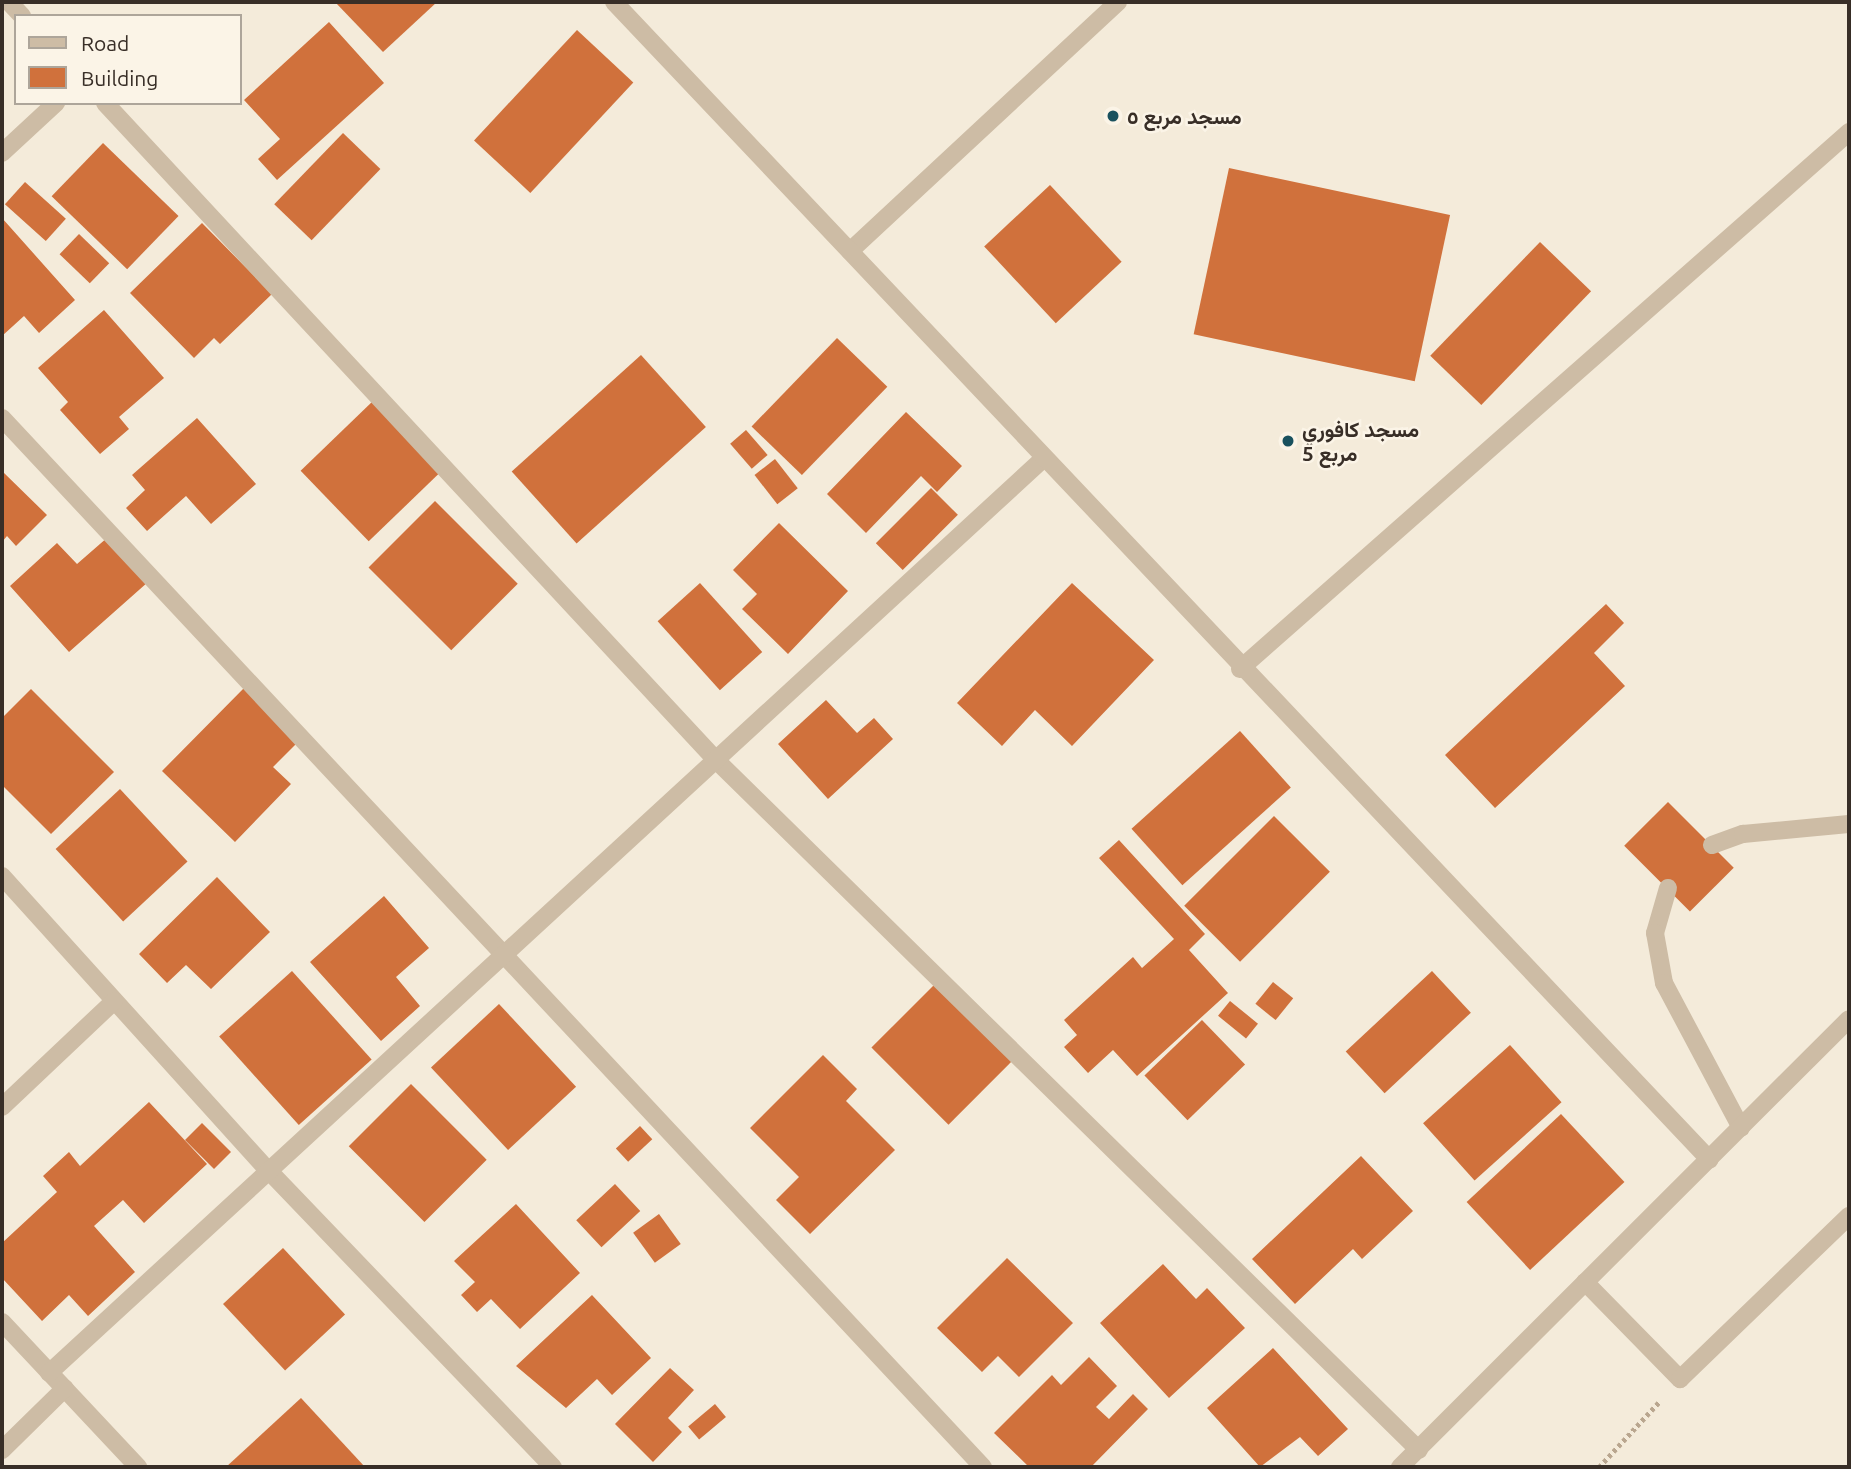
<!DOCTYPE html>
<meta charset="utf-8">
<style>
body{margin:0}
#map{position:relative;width:1851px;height:1469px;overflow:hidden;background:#f4ebda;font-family:Ubuntu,Vazirmatn,sans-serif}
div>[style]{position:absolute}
.building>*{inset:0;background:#d0713c;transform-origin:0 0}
.path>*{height:4.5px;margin-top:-2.25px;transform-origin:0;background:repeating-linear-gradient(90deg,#b9a68f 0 3.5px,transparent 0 7px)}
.service>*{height:18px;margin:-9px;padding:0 9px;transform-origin:9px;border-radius:9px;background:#cdbca5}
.minor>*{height:18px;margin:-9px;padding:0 9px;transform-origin:9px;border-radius:9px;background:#cdbca5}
.tertiary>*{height:18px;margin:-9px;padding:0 9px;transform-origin:9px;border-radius:9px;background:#cdbca5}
.dots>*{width:19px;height:19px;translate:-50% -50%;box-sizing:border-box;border:4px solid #fbf4e7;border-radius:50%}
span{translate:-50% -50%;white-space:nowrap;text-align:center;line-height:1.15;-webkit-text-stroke:5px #fbf4e7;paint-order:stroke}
.poi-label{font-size:21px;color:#382e27;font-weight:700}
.left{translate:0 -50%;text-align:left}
.frame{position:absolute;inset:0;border:4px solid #382e27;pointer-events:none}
.legend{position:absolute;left:14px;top:14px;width:228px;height:91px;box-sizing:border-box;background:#fbf4e7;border:2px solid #ada59a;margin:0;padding:9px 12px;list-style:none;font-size:21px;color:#382e27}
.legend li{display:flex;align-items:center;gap:14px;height:35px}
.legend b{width:35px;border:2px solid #ada59a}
</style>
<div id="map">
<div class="building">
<i style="clip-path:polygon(335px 2px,437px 2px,383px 52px)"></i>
<i style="clip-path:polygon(329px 22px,384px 83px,277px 180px,258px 159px,280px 139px,244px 100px)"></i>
<i style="left:577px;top:30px;width:77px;height:151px;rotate:43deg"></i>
<i style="left:343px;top:133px;width:52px;height:99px;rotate:44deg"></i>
<i style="left:103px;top:143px;width:105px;height:74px;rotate:44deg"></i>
<i style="left:1229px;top:168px;width:226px;height:170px;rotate:12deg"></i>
<i style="left:25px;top:182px;width:55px;height:30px;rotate:42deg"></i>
<i style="left:1050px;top:185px;width:105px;height:90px;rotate:47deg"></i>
<i style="clip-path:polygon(2px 218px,75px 300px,39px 333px,24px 316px,2px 336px)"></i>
<i style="clip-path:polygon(202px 223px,272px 294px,220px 344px,214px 338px,194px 358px,130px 293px)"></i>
<i style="left:79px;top:234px;width:42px;height:28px;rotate:44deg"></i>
<i style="left:1540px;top:242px;width:71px;height:158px;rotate:44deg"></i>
<i style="clip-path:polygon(104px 310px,164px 378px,119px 417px,129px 429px,100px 454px,60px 410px,68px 402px,38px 368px)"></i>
<i style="left:837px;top:338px;width:70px;height:123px;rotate:44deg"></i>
<i style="left:641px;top:355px;width:97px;height:174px;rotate:48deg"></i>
<i style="left:374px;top:400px;width:98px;height:102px;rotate:46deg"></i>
<i style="clip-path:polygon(906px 412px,962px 466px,937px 492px,921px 476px,866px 533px,827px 494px)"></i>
<i style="clip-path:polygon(197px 418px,256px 484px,211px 524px,186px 496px,147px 531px,126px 508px,145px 490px,132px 475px)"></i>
<i style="left:746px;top:430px;width:33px;height:21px;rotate:49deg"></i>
<i style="left:775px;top:459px;width:37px;height:26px;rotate:52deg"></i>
<i style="clip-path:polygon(2px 471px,47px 515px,16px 546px,7px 536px,2px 542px)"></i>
<i style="left:931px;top:488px;width:38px;height:78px;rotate:45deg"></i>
<i style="left:435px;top:501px;width:117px;height:94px;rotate:45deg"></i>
<i style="clip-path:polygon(779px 523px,848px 591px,788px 654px,742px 609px,757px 594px,733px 570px)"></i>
<i style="clip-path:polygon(108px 537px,148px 582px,69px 652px,10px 586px,57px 543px,77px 564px)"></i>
<i style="left:700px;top:583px;width:93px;height:57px;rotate:48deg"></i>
<i style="clip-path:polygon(1072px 583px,1154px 660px,1072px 746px,1035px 710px,1002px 746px,957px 703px)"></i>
<i style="clip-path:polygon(1606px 604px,1624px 623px,1594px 653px,1625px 686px,1495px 808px,1445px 755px)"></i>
<i style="clip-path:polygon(244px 688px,298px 742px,273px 767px,291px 784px,235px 842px,162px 771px)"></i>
<i style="clip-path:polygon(31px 689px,114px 772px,51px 834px,2px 785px,2px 718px)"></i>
<i style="clip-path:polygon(826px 700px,857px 733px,874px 718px,893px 739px,828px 799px,778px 744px)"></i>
<i style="left:1240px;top:731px;width:76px;height:146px;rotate:48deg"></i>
<i style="left:120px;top:789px;width:99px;height:88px;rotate:47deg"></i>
<i style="left:1668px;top:802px;width:93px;height:62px;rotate:45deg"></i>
<i style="left:1274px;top:816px;width:79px;height:127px;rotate:45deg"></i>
<i style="clip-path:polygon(1119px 840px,1205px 934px,1189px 950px,1228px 993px,1137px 1076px,1113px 1050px,1088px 1073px,1064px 1047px,1077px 1035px,1064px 1020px,1133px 957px,1142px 968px,1174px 939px,1099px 858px)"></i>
<i style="clip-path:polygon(217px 877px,270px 932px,211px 989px,186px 965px,167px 983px,139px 954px)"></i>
<i style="clip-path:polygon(384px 896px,429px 948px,396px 977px,420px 1006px,381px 1041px,310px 962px)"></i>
<i style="left:292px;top:971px;width:119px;height:98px;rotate:48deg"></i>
<i style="left:1432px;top:971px;width:57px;height:118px;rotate:47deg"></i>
<i style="left:940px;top:979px;width:109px;height:97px;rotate:45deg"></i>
<i style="left:1273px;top:982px;width:26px;height:28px;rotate:39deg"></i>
<i style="left:1230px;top:1001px;width:36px;height:19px;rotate:39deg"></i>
<i style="left:499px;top:1004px;width:113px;height:93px;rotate:47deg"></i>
<i style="left:1202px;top:1020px;width:62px;height:80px;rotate:46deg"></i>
<i style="left:1510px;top:1045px;width:77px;height:117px;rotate:48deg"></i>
<i style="clip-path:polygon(823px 1055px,857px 1089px,846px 1101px,895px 1150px,810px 1234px,776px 1200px,799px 1177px,750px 1128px)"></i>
<i style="left:411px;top:1084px;width:107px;height:88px;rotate:45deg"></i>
<i style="clip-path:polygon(149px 1102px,207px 1164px,144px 1223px,123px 1200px,94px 1226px,135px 1272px,88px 1316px,69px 1295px,42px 1321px,2px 1278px,2px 1243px,57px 1192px,43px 1176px,69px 1152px,80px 1166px)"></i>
<i style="left:1561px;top:1114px;width:93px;height:129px;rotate:47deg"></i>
<i style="left:202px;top:1123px;width:41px;height:24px;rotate:45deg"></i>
<i style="left:640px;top:1126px;width:18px;height:33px;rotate:47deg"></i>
<i style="clip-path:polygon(1361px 1156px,1413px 1211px,1362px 1259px,1353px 1249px,1295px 1304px,1252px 1259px)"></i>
<i style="left:615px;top:1184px;width:37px;height:53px;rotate:47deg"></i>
<i style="clip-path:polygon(516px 1204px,580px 1273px,520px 1329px,491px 1299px,477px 1312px,461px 1295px,475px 1282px,454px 1261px)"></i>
<i style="left:659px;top:1214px;width:37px;height:32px;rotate:54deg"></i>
<i style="left:283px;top:1248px;width:91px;height:82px;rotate:47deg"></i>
<i style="clip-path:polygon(1007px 1258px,1073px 1323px,1019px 1377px,998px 1356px,982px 1372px,937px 1328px)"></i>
<i style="clip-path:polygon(1163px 1264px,1196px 1299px,1207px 1288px,1245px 1328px,1169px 1398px,1100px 1323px)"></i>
<i style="clip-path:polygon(592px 1295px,651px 1358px,612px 1395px,597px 1379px,566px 1408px,516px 1366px)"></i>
<i style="clip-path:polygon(1273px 1348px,1348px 1429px,1318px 1456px,1300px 1437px,1260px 1467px,1207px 1408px)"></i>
<i style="clip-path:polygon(1089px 1357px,1117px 1386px,1096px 1407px,1109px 1419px,1133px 1394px,1148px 1409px,1091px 1467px,1029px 1467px,994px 1433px,1052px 1375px,1061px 1385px)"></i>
<i style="clip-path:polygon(670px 1368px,694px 1390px,668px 1418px,682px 1432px,653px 1462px,615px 1424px)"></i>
<i style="clip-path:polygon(301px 1398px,365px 1467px,226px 1467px)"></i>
<i style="left:715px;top:1404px;width:17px;height:35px;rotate:50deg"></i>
</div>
<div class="path">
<i style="left:1599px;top:1467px;width:90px;rotate:-47.3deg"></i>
</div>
<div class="service">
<i style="left:1712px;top:845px;width:33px;rotate:-20deg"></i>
<i style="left:1743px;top:834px;width:106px;rotate:-5.4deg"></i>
<i style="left:1668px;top:888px;width:47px;rotate:106.1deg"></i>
<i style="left:1655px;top:933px;width:51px;rotate:79.8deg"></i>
<i style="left:1664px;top:983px;width:164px;rotate:62deg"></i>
</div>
<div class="minor">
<i style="left:9px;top:2px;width:19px;rotate:47deg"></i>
<i style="left:105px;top:103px;width:897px;rotate:47.08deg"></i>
<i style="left:716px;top:760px;width:985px;rotate:44.47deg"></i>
<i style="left:2px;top:153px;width:74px;rotate:-42.8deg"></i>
<i style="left:850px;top:251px;width:366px;rotate:-42.9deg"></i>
<i style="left:2px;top:418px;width:1436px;rotate:46.92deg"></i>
<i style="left:1240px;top:669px;width:812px;rotate:-41.4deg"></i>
<i style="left:2px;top:876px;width:398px;rotate:47.9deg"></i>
<i style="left:269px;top:1171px;width:410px;rotate:46.2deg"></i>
<i style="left:2px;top:1107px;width:154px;rotate:-43.4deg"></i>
<i style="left:1585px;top:1282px;width:136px;rotate:45.6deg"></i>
<i style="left:1680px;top:1379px;width:235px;rotate:-44deg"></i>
<i style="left:2px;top:1322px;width:199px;rotate:46.8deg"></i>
<i style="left:49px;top:1373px;width:1349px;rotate:-42.6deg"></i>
<i style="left:2px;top:1450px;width:88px;rotate:-44.5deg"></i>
</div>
<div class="tertiary">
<i style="left:614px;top:2px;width:1594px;rotate:46.58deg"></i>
<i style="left:1400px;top:1467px;width:634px;rotate:-44.94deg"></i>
</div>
<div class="dots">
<i style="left:1113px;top:116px;background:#19515e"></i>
<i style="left:1288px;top:441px;background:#19515e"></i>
</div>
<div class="poi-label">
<span class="left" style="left:1127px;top:116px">مسجد مربع ٥</span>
<span class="left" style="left:1302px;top:441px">مسجد كافوري<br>مربع 5</span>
</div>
<div class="frame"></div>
<ul class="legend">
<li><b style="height:9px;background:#cdbca5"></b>Road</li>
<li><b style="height:19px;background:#d0713c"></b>Building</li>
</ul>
</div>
